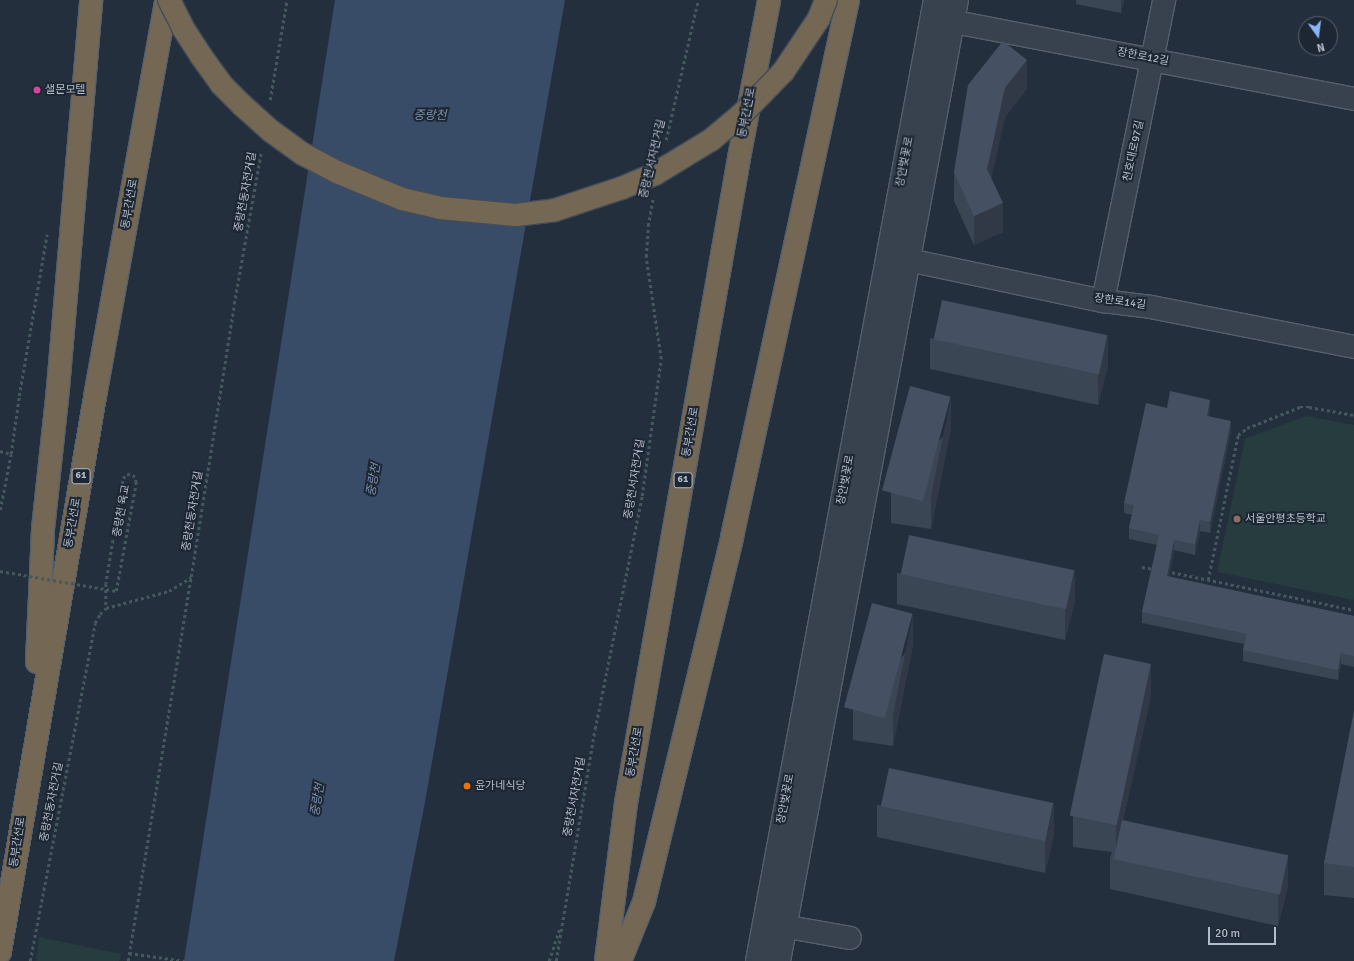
<!DOCTYPE html>
<meta charset="utf-8">
<style>
body{margin:0}
#map{position:relative;width:1354px;height:961px;overflow:hidden;background:#242f3e;font-family:Signika,"Noto Sans KR",sans-serif}
div>[style]{position:absolute}
.green>*{inset:0;background:#263c3f}
.water>*{inset:0;background:#394c67}
.path>*{height:2.5px;margin-top:-1.25px;transform-origin:0;background:repeating-linear-gradient(90deg,#44595c 0 3px,transparent 0 6px)}
.roads{filter:drop-shadow(1px 0 #565f6c) drop-shadow(-1px 0 #565f6c) drop-shadow(0 1px #565f6c) drop-shadow(0 -1px #565f6c)}
.minor>*{height:22px;margin:-11px;padding:0 11px;transform-origin:11px;border-radius:11px;background:#38414e}
.highway>*{height:22px;margin:-11px;padding:0 11px;transform-origin:11px;border-radius:11px;background:#746855}
.path-bridge>*{height:2.5px;margin-top:-1.25px;transform-origin:0;background:repeating-linear-gradient(90deg,#44595c 0 3px,transparent 0 6px)}
.bridges{filter:drop-shadow(1px 0 #434c59) drop-shadow(-1px 0 #434c59) drop-shadow(0 1px #434c59) drop-shadow(0 -1px #434c59)}
.highway-bridge>*{height:22px;margin:-11px;padding:0 11px;transform-origin:11px;border-radius:11px;background:#746855}
.wall>*{inset:0;background:#3b4654}
.shaded-wall>*{inset:0;background:#303945}
.building>*{inset:0;background:#455162;transform-origin:0 0}
.dots>*{width:11px;height:11px;translate:-50% -50%;box-sizing:border-box;border:2px solid #1d2633;border-radius:50%}
span{translate:-50% -50%;white-space:nowrap;text-align:center;line-height:1.15;-webkit-text-stroke:4px #1d2633;paint-order:stroke}
.shield-label span{padding:1px 3px;background:#1d2633;border:1px solid;border-radius:3px;-webkit-text-stroke-width:0}
.shield-label{font-size:10px;color:#b4bcc9;font-weight:700}
.street-label{font-size:11px;color:#b4bcc9}
.poi-label{font-size:11px;color:#b4bcc9}
.left{translate:0 -50%;text-align:left}
.water-label{font-size:12px;color:#7c92b1;font-style:italic}
.north{position:absolute;left:1298px;top:16px;width:40px;height:40px;box-sizing:border-box;background:#1d2633;border:1px solid #59626f;border-radius:50%;rotate:166deg;font-size:11px;font-weight:700;line-height:16px;text-align:center;color:#b4bcc9}
.north::after{content:'';display:block;margin:auto;width:14px;height:18px;background:#8ab4f8;clip-path:polygon(50% 0,100% 100%,50% 72%,0 100%)}
.scale{position:absolute;left:1208px;top:927px;width:68px;height:18px;box-sizing:border-box;border:2px solid #b4bcc9;border-top:0;padding-left:5px;font-size:12px;line-height:14px;white-space:nowrap;color:#b4bcc9;-webkit-text-stroke:3px #1d2633;paint-order:stroke}
</style>
<div id="map">
<div class="green">
<i style="clip-path:polygon(1306px 416px,1354px 425px,1354px 600px,1217px 572px,1245px 439px)"></i>
<i style="clip-path:polygon(39px 937px,121px 954px,119px 961px,36px 961px)"></i>
</div>
<div class="water">
<i style="clip-path:polygon(335px 0,565px 0,425px 802px,394px 961px,184px 961px)"></i>
</div>
<div class="path">
<i style="left:270px;top:100px;width:101px;rotate:-80.4deg"></i>
<i style="left:666px;top:140px;width:144px;rotate:-77.1deg"></i>
<i style="left:0;top:451px;width:11px;rotate:15deg"></i>
<i style="left:0;top:510px;width:57px;rotate:-78.9deg"></i>
<i style="left:11px;top:454px;width:59px;rotate:-82.1deg"></i>
<i style="left:19px;top:396px;width:164px;rotate:-80.2deg"></i>
<i style="left:1142px;top:567px;width:12px;rotate:9deg"></i>
<i style="left:1166px;top:571px;width:192px;rotate:11.7deg"></i>
<i style="left:1208px;top:580px;width:148px;rotate:-78.3deg"></i>
<i style="left:1238px;top:435px;width:11px;rotate:-38deg"></i>
<i style="left:1247px;top:428px;width:57px;rotate:-21.6deg"></i>
<i style="left:1300px;top:407px;width:9px"></i>
<i style="left:1309px;top:407px;width:46px;rotate:10.1deg"></i>
<i style="left:106px;top:584px;width:24px;rotate:90deg"></i>
<i style="left:129px;top:953px;width:56px;rotate:8.3deg"></i>
<i style="left:30px;top:961px;width:344px;rotate:-79.1deg"></i>
<i style="left:95px;top:623px;width:10px;rotate:-61deg"></i>
<i style="left:100px;top:614px;width:8px;rotate:-45deg"></i>
<i style="left:106px;top:608px;width:65px;rotate:-15.1deg"></i>
<i style="left:169px;top:591px;width:26px;rotate:-32deg"></i>
<i style="left:191px;top:577px;width:276px;rotate:-81deg"></i>
<i style="left:234px;top:304px;width:154px;rotate:-79.9deg"></i>
<i style="left:128px;top:961px;width:388px;rotate:-80.7deg"></i>
<i style="left:549px;top:961px;width:35px;rotate:-72deg"></i>
<i style="left:556px;top:961px;width:235px;rotate:-80.5deg"></i>
<i style="left:595px;top:729px;width:238px;rotate:-78.6deg"></i>
<i style="left:642px;top:496px;width:138px;rotate:-82.1deg"></i>
<i style="left:661px;top:359px;width:103px;rotate:-98.4deg"></i>
<i style="left:646px;top:257px;width:31px;rotate:-86deg"></i>
<i style="left:648px;top:226px;width:27px;rotate:-80deg"></i>
</div>
<div class="roads">
<div class="minor">
<i style="left:939px;top:19px;width:423px;rotate:10.9deg"></i>
<i style="left:894px;top:257px;width:214px;rotate:11.9deg"></i>
<i style="left:1103px;top:301px;width:48px;rotate:7.1deg"></i>
<i style="left:1151px;top:307px;width:207px;rotate:11.1deg"></i>
<i style="left:1103px;top:301px;width:307px;rotate:-78.5deg"></i>
<i style="left:771px;top:924px;width:80px;rotate:10deg"></i>
<i style="left:757px;top:961px;width:977px;rotate:-79.51deg"></i>
<i style="left:779px;top:961px;width:977px;rotate:-79.51deg"></i>
</div>
<div class="highway">
<i style="left:37px;top:662px;width:133px;rotate:-87.4deg"></i>
<i style="left:43px;top:529px;width:142px;rotate:-83.9deg"></i>
<i style="left:58px;top:388px;width:389px;rotate:-85.1deg"></i>
<i style="left:0;top:952px;width:569px;rotate:-80.29deg"></i>
<i style="left:96px;top:391px;width:397px;rotate:-79.8deg"></i>
<i style="left:606px;top:961px;width:159px;rotate:-82.8deg"></i>
<i style="left:626px;top:803px;width:655px;rotate:-80.06deg"></i>
<i style="left:739px;top:158px;width:161px;rotate:-79.2deg"></i>
<i style="left:620px;top:961px;width:64px;rotate:-67.9deg"></i>
<i style="left:644px;top:902px;width:375px;rotate:-76.4deg"></i>
<i style="left:732px;top:537px;width:549px;rotate:-77.81deg"></i>
</div>
</div>
<div class="path-bridge">
<i style="left:0;top:571px;width:118px;rotate:9.8deg"></i>
<i style="left:116px;top:591px;width:110px;rotate:-79.5deg"></i>
<i style="left:136px;top:483px;width:6px;rotate:-99deg"></i>
<i style="left:135px;top:477px;width:6px;rotate:-149deg"></i>
<i style="left:130px;top:474px;width:5px;rotate:158deg"></i>
<i style="left:125px;top:476px;width:5px;rotate:112deg"></i>
<i style="left:123px;top:481px;width:104px;rotate:99.4deg"></i>
</div>
<div class="bridges">
<div class="highway-bridge">
<i style="left:169px;top:0;width:31px;rotate:63deg"></i>
<i style="left:183px;top:28px;width:33px;rotate:57deg"></i>
<i style="left:201px;top:56px;width:34px;rotate:54deg"></i>
<i style="left:221px;top:84px;width:30px;rotate:45deg"></i>
<i style="left:242px;top:105px;width:39px;rotate:42deg"></i>
<i style="left:271px;top:131px;width:39px;rotate:36deg"></i>
<i style="left:303px;top:154px;width:38px;rotate:28deg"></i>
<i style="left:337px;top:172px;width:70px;rotate:22.6deg"></i>
<i style="left:402px;top:199px;width:39px;rotate:13deg"></i>
<i style="left:440px;top:208px;width:76px;rotate:5.3deg"></i>
<i style="left:516px;top:215px;width:39px;rotate:-7deg"></i>
<i style="left:555px;top:210px;width:71px;rotate:-18.2deg"></i>
<i style="left:622px;top:188px;width:36px;rotate:-23deg"></i>
<i style="left:655px;top:174px;width:66px;rotate:-31.3deg"></i>
<i style="left:711px;top:140px;width:38px;rotate:-40deg"></i>
<i style="left:740px;top:116px;width:62px;rotate:-45.7deg"></i>
<i style="left:783px;top:72px;width:63px;rotate:-56.1deg"></i>
<i style="left:818px;top:20px;width:22px;rotate:-68deg"></i>
</div>
</div>
<div class="wall">
<i style="clip-path:polygon(1076px 0,1124px 0,1121px 13px,1076px 4px)"></i>
<i style="clip-path:polygon(1027px 89px,1005px 117px,991px 178px,1003px 232px,974px 245px,954px 201px,954px 172px)"></i>
<i style="clip-path:polygon(930px 338px,1108px 366px,1098px 405px,930px 369px)"></i>
<i style="clip-path:polygon(1167px 408px,1210px 411px,1209px 416px,1231px 431px,1210px 533px,1200px 531px,1195px 555px,1174px 550px,1169px 577px,1354px 616px,1354px 667px,1341px 664px,1338px 680px,1243px 661px,1243px 650px,1244px 644px,1142px 623px,1142px 612px,1157px 545px,1129px 539px,1129px 528px,1132px 515px,1124px 513px,1124px 503px)"></i>
<i style="clip-path:polygon(951px 428px,931px 529px,891px 523px,891px 492px)"></i>
<i style="clip-path:polygon(897px 573px,1075px 601px,1065px 640px,897px 604px)"></i>
<i style="clip-path:polygon(913px 645px,893px 746px,853px 740px,853px 709px)"></i>
<i style="clip-path:polygon(1151px 696px,1123px 820px,1288px 886px,1278px 926px,1110px 889px,1110px 858px,1112px 852px,1073px 847px,1073px 816px)"></i>
<i style="clip-path:polygon(1354px 711px,1354px 898px,1324px 895px,1324px 863px)"></i>
<i style="clip-path:polygon(877px 805px,1054px 834px,1045px 873px,877px 837px)"></i>
</div>
<div class="shaded-wall">
<i style="clip-path:polygon(1121px 0,1124px 0,1121px 13px)"></i>
<i style="clip-path:polygon(1027px 60px,1027px 89px,1005px 117px,987px 198px,987px 169px,1005px 88px)"></i>
<i style="clip-path:polygon(1003px 203px,1003px 232px,974px 245px,974px 216px)"></i>
<i style="clip-path:polygon(1108px 334px,1108px 366px,1098px 405px,1098px 374px)"></i>
<i style="clip-path:polygon(951px 397px,951px 428px,931px 529px,931px 497px)"></i>
<i style="clip-path:polygon(1210px 400px,1210px 411px,1207px 426px,1207px 416px)"></i>
<i style="clip-path:polygon(1231px 421px,1231px 431px,1210px 533px,1210px 522px)"></i>
<i style="clip-path:polygon(1200px 520px,1200px 531px,1195px 555px,1195px 544px)"></i>
<i style="clip-path:polygon(1174px 540px,1174px 550px,1167px 587px,1167px 576px)"></i>
<i style="clip-path:polygon(1075px 569px,1075px 601px,1065px 640px,1065px 609px)"></i>
<i style="clip-path:polygon(913px 614px,913px 645px,893px 746px,893px 715px)"></i>
<i style="clip-path:polygon(1341px 653px,1341px 664px,1338px 680px,1338px 670px)"></i>
<i style="clip-path:polygon(1151px 664px,1151px 696px,1116px 852px,1116px 821px)"></i>
<i style="clip-path:polygon(1054px 802px,1054px 834px,1045px 873px,1045px 842px)"></i>
<i style="clip-path:polygon(1288px 855px,1288px 886px,1278px 926px,1278px 894px)"></i>
</div>
<div class="building">
<i style="clip-path:polygon(1003px 41px,1027px 60px,1005px 88px,987px 169px,1003px 203px,974px 216px,954px 172px,968px 85px)"></i>
<i style="left:942px;top:300px;width:169px;height:40px;rotate:12deg"></i>
<i style="left:910px;top:386px;width:42px;height:108px;rotate:15deg"></i>
<i style="clip-path:polygon(1170px 391px,1210px 400px,1207px 416px,1231px 421px,1210px 522px,1200px 520px,1195px 544px,1174px 540px,1167px 576px,1354px 616px,1354px 656px,1341px 653px,1338px 670px,1243px 650px,1247px 634px,1142px 612px,1159px 535px,1129px 528px,1134px 505px,1124px 503px,1146px 403px,1167px 408px)"></i>
<i style="left:909px;top:535px;width:169px;height:40px;rotate:12deg"></i>
<i style="left:872px;top:603px;width:42px;height:108px;rotate:15deg"></i>
<i style="left:1104px;top:654px;width:48px;height:165px;rotate:12deg"></i>
<i style="clip-path:polygon(1354px 711px,1354px 867px,1324px 863px)"></i>
<i style="left:889px;top:768px;width:168px;height:39px;rotate:12deg"></i>
<i style="left:1122px;top:820px;width:170px;height:40px;rotate:12deg"></i>
</div>
<div class="dots">
<i style="left:37px;top:90px;background:#d1479c"></i>
<i style="left:1237px;top:519px;background:#8d6e63"></i>
<i style="left:467px;top:786px;background:#e8710a"></i>
</div>
<div class="shield-label">
<span style="left:81px;top:476px">61</span>
<span style="left:683px;top:480px">61</span>
</div>
<div class="street-label">
<span style="left:1143px;top:57px;rotate:11deg">장한로12길</span>
<span style="left:747px;top:113px;rotate:-79deg">동부간선로</span>
<span style="left:1134px;top:151px;rotate:-78deg">천호대로97길</span>
<span style="left:653px;top:159px;rotate:-77deg">중랑천서자전거길</span>
<span style="left:905px;top:162px;rotate:-79deg">장안벚꽃로</span>
<span style="left:246px;top:192px;rotate:-80deg">중랑천동자전거길</span>
<span style="left:130px;top:204px;rotate:-80deg">동부간선로</span>
<span style="left:1120px;top:302px;rotate:8deg">장한로14길</span>
<span style="left:691px;top:432px;rotate:-80deg">동부간선로</span>
<span style="left:635px;top:479px;rotate:-81deg">중랑천서자전거길</span>
<span style="left:846px;top:480px;rotate:-79deg">장안벚꽃로</span>
<span style="left:122px;top:511px;rotate:-80deg">중랑천 육교</span>
<span style="left:193px;top:511px;rotate:-81deg">중랑천동자전거길</span>
<span style="left:73px;top:523px;rotate:-80deg">동부간선로</span>
<span style="left:635px;top:752px;rotate:-80deg">동부간선로</span>
<span style="left:575px;top:797px;rotate:-80deg">중랑천서자전거길</span>
<span style="left:786px;top:799px;rotate:-79deg">장안벚꽃로</span>
<span style="left:52px;top:802px;rotate:-79deg">중랑천동자전거길</span>
<span style="left:18px;top:842px;rotate:-81deg">동부간선로</span>
</div>
<div class="poi-label">
<span class="left" style="left:45px;top:90px">샐몬모텔</span>
<span class="left" style="left:1245px;top:519px">서울안평초등학교</span>
<span class="left" style="left:475px;top:786px">윤가네식당</span>
</div>
<div class="water-label">
<span style="left:430px;top:116px">중랑천</span>
<span style="left:374px;top:480px;rotate:-80deg">중랑천</span>
<span style="left:318px;top:800px;rotate:-80deg">중랑천</span>
</div>
<div class="north">N</div>
<div class="scale">20 m</div>
</div>
